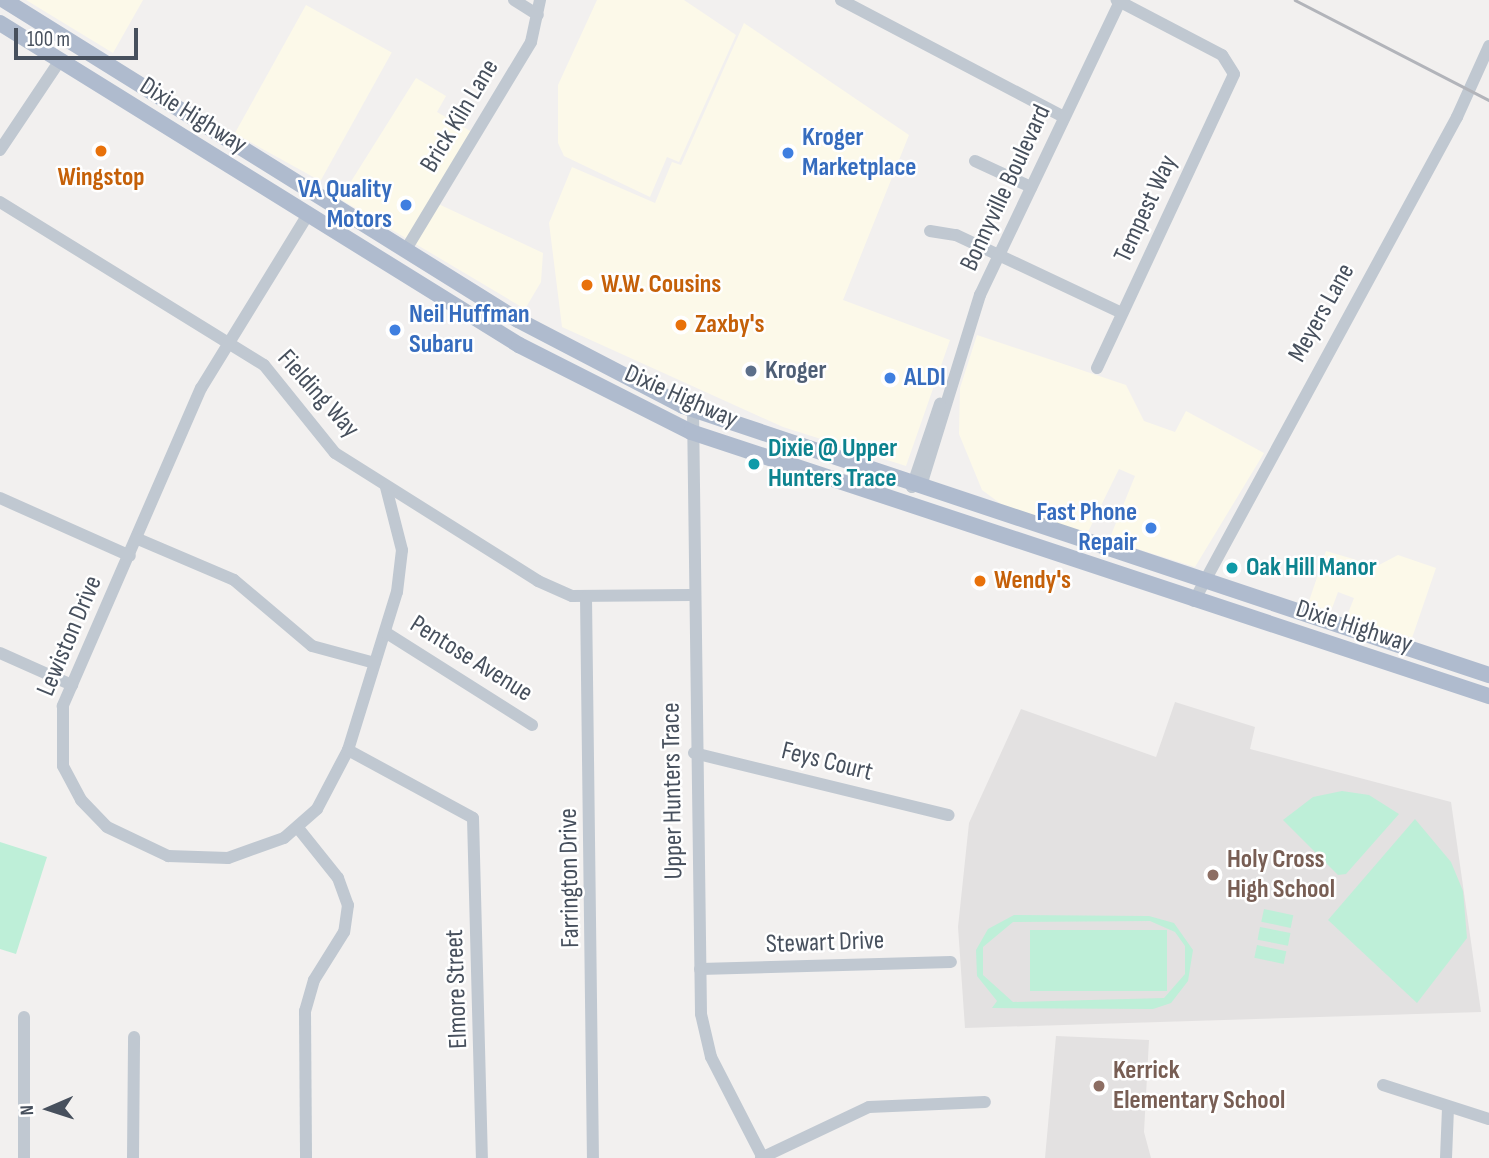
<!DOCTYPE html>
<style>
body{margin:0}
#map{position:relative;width:1489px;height:1158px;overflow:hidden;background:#f2f0ef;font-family:"Sofia Sans Condensed",sans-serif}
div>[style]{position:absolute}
.commercial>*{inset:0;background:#fcf9e9;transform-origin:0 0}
.education>*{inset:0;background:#e3e1e1}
.green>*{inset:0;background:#beefd8;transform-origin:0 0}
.minor>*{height:12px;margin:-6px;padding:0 6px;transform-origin:6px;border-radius:6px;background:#c0c8d1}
.major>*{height:16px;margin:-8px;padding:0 8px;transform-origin:8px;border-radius:8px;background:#afbbce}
.rail>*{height:2.5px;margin:-1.25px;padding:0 1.25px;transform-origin:1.25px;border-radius:1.25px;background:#b2b4ba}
.dots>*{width:19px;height:19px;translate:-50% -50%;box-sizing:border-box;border:4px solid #fff;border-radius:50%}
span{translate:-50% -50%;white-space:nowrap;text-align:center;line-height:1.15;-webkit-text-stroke:5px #fff;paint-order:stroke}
.street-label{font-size:26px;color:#47505d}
.shop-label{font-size:26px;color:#366cbe;font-weight:700}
.left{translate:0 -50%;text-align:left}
.right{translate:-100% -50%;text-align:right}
.food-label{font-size:26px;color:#c56008;font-weight:700}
.service-label{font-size:26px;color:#4e5e75;font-weight:700}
.culture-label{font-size:26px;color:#0d838f;font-weight:700}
.education-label{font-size:26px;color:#785e54;font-weight:700}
.north{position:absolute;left:14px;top:1074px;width:70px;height:70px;-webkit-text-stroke:5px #fff;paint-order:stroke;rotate:267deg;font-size:19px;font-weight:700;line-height:28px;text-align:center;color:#47505d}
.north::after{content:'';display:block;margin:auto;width:24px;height:32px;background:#47505d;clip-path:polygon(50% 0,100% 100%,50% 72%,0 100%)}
.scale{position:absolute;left:14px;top:28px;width:124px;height:32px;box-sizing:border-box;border:4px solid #47505d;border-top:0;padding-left:9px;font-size:21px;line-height:24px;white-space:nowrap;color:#47505d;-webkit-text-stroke:5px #fff;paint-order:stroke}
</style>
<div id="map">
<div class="commercial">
<i style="clip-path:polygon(26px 0,143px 0,113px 53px)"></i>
<i style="clip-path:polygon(597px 0,684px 0,736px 35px,679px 162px,667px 157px,650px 197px,564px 156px,558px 143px,558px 85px)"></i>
<i style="left:306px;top:5px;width:98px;height:147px;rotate:29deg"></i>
<i style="clip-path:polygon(744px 23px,909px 135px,843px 300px,950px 340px,906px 466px,783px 427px,562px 327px,549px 223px,572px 167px,655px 203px,672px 162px,681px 165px)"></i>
<i style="clip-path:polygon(416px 78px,446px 96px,437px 112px,472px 132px,432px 201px,543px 253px,541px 282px,525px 309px,340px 199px)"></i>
<i style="clip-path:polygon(977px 335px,1126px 385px,1144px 421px,1175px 432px,1186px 411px,1264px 453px,1195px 567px,1109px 540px,1135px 476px,1119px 469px,1087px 534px,1001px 504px,982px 490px,959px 434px,960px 388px)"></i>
<i style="clip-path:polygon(1326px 551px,1377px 566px,1398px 555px,1436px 568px,1412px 638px,1347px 616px,1354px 598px,1338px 592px,1331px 611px,1308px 604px)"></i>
</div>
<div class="education">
<i style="clip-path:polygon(1175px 702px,1255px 727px,1250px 749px,1451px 802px,1481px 1012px,965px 1028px,958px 927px,969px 823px,1021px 709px,1156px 757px)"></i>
<i style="clip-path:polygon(1056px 1036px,1149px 1040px,1144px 1132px,1151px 1158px,1045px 1158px)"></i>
</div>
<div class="green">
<i style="clip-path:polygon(1342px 791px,1369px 795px,1399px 814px,1346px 874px,1338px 875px,1283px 820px,1313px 797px)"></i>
<i style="clip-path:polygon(1415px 819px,1451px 862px,1463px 891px,1467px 938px,1417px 1003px,1328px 920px)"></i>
<i style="clip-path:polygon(0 842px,47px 857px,16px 954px,0 949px)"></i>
<i style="left:1264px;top:909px;width:30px;height:13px;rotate:12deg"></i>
<i style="clip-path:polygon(evenodd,1014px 915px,1149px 916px,1174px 923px,1193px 950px,1188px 981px,1171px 1003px,1153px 1009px,992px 1008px,997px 1001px,977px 976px,976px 950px,988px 929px,1014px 915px,1150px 921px,1175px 932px,1185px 946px,1185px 974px,1164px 998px,1013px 1002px,983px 975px,983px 947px,1013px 922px,1150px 921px)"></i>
<i style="left:1260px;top:927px;width:31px;height:13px;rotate:11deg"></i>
<i style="left:1030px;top:930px;width:137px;height:61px"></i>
<i style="left:1257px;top:945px;width:30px;height:13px;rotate:12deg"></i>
</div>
<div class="minor">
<i style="left:514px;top:0;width:28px;rotate:32deg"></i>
<i style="left:841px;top:0;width:252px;rotate:27.7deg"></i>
<i style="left:0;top:150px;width:106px;rotate:-56.2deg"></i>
<i style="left:975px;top:161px;width:62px;rotate:24.9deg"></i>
<i style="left:0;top:202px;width:310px;rotate:31.7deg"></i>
<i style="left:264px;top:365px;width:113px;rotate:51.1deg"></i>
<i style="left:335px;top:453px;width:240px;rotate:32.2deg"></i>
<i style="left:538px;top:581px;width:37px;rotate:24deg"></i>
<i style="left:572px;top:596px;width:119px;rotate:-0.5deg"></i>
<i style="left:307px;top:216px;width:202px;rotate:121.6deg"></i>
<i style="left:201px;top:388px;width:347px;rotate:113.5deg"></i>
<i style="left:63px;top:706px;width:60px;rotate:90deg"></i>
<i style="left:63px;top:766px;width:38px;rotate:62deg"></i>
<i style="left:81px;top:800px;width:37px;rotate:46deg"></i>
<i style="left:107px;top:827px;width:68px;rotate:25.4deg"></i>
<i style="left:168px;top:856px;width:60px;rotate:1.9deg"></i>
<i style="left:228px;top:858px;width:59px;rotate:-19.7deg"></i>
<i style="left:284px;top:838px;width:44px;rotate:-41.3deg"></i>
<i style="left:317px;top:809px;width:67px;rotate:-62.3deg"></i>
<i style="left:348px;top:750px;width:165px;rotate:-72.8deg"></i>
<i style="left:397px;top:592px;width:42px;rotate:-83.2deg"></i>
<i style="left:402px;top:550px;width:65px;rotate:-104.3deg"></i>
<i style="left:930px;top:231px;width:26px;rotate:9deg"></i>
<i style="left:956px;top:235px;width:183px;rotate:25.2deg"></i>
<i style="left:405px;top:251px;width:244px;rotate:-58.9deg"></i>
<i style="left:531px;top:42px;width:43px;rotate:-77.9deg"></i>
<i style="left:1097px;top:368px;width:324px;rotate:-65deg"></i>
<i style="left:1234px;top:74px;width:22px;rotate:-122deg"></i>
<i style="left:1222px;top:55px;width:119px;rotate:-152.4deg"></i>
<i style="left:693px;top:410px;width:604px;rotate:89.24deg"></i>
<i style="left:701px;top:1014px;width:44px;rotate:76.9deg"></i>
<i style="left:711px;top:1057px;width:114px;rotate:62.8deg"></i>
<i style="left:912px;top:487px;width:14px;rotate:-36deg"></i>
<i style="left:923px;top:479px;width:193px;rotate:-72.8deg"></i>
<i style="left:980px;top:295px;width:326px;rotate:-64.5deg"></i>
<i style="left:912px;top:487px;width:88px;rotate:-71.4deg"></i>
<i style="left:0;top:498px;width:142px;rotate:24deg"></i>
<i style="left:138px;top:539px;width:104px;rotate:23.1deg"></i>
<i style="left:234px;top:580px;width:102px;rotate:40.2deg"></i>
<i style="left:312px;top:646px;width:65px;rotate:15.1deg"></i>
<i style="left:586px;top:597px;width:561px;rotate:89.29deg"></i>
<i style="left:1194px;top:601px;width:551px;rotate:-61.48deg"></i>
<i style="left:1457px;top:117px;width:78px;rotate:-65.7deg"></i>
<i style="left:385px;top:632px;width:174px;rotate:32.3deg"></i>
<i style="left:0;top:653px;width:79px;rotate:24deg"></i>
<i style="left:348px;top:750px;width:142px;rotate:28.5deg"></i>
<i style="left:473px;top:818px;width:340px;rotate:88.5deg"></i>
<i style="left:694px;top:753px;width:262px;rotate:13.7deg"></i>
<i style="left:298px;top:828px;width:64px;rotate:51.3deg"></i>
<i style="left:338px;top:878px;width:29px;rotate:70deg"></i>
<i style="left:348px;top:905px;width:27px;rotate:98deg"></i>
<i style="left:344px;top:932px;width:57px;rotate:122deg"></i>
<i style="left:314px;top:980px;width:32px;rotate:106deg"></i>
<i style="left:305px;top:1011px;width:147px;rotate:89.6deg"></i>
<i style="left:700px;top:969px;width:251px;rotate:-1.6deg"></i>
<i style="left:1383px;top:1085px;width:111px;rotate:17.8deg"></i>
<i style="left:24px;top:1158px;width:141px;rotate:-90deg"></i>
<i style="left:133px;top:1158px;width:121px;rotate:-89.5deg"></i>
<i style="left:761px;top:1158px;width:119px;rotate:-25.3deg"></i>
<i style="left:869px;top:1107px;width:116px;rotate:-2.5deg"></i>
<i style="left:1446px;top:1158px;width:50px;rotate:-87.7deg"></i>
</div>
<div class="major">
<i style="left:4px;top:0;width:605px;rotate:31.91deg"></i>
<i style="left:518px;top:320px;width:186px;rotate:27.5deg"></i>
<i style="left:683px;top:406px;width:850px;rotate:18.46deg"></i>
<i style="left:0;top:23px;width:611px;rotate:31.82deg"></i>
<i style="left:519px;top:345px;width:193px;rotate:26.8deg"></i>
<i style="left:691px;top:432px;width:841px;rotate:18.31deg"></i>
</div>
<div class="rail">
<i style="left:1295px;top:0;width:218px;rotate:27.3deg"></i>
</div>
<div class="dots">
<i style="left:101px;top:151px;background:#e8710a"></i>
<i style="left:788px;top:153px;background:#3f7fe0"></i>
<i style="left:406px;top:205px;background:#3f7fe0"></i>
<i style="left:587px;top:285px;background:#e8710a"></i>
<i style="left:681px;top:325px;background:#e8710a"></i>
<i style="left:395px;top:330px;background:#3f7fe0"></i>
<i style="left:751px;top:371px;background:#5c6f8a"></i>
<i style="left:890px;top:378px;background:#3f7fe0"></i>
<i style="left:754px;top:464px;background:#0f9aa8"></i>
<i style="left:1151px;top:528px;background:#3f7fe0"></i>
<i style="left:1232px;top:568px;background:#0f9aa8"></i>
<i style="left:980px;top:581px;background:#e8710a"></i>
<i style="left:1213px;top:875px;background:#8d6e63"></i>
<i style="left:1099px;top:1086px;background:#8d6e63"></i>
</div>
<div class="street-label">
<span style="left:193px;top:116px;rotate:32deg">Dixie Highway</span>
<span style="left:460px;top:116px;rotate:-59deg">Brick Kiln Lane</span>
<span style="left:1006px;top:188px;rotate:-65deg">Bonnyville Boulevard</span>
<span style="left:1146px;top:209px;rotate:-65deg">Tempest Way</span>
<span style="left:1322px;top:313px;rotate:-61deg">Meyers Lane</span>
<span style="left:318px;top:394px;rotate:48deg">Fielding Way</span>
<span style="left:681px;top:397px;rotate:24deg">Dixie Highway</span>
<span style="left:1354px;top:627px;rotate:18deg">Dixie Highway</span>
<span style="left:70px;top:636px;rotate:-67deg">Lewiston Drive</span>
<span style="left:471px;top:659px;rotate:32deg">Pentose Avenue</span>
<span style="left:827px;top:762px;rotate:14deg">Feys Court</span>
<span style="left:673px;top:791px;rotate:-91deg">Upper Hunters Trace</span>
<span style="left:570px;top:878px;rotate:-91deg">Farrington Drive</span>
<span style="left:825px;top:943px;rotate:-2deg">Stewart Drive</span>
<span style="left:457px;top:989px;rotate:-92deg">Elmore Street</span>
</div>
<div class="shop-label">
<span class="left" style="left:802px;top:153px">Kroger<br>Marketplace</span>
<span class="right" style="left:392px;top:205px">VA Quality<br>Motors</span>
<span class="left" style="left:409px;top:330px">Neil Huffman<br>Subaru</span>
<span class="left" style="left:904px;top:378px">ALDI</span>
<span class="right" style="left:1137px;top:528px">Fast Phone<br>Repair</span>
</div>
<div class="food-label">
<span style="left:101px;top:178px">Wingstop</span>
<span class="left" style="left:601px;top:285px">W.W. Cousins</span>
<span class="left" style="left:695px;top:325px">Zaxby's</span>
<span class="left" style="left:994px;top:581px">Wendy's</span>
</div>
<div class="service-label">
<span class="left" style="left:765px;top:371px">Kroger</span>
</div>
<div class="culture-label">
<span class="left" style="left:768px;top:464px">Dixie @ Upper<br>Hunters Trace</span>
<span class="left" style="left:1246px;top:568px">Oak Hill Manor</span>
</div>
<div class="education-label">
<span class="left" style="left:1227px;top:875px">Holy Cross<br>High School</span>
<span class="left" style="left:1113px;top:1086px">Kerrick<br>Elementary School</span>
</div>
<div class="north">N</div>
<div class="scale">100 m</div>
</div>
